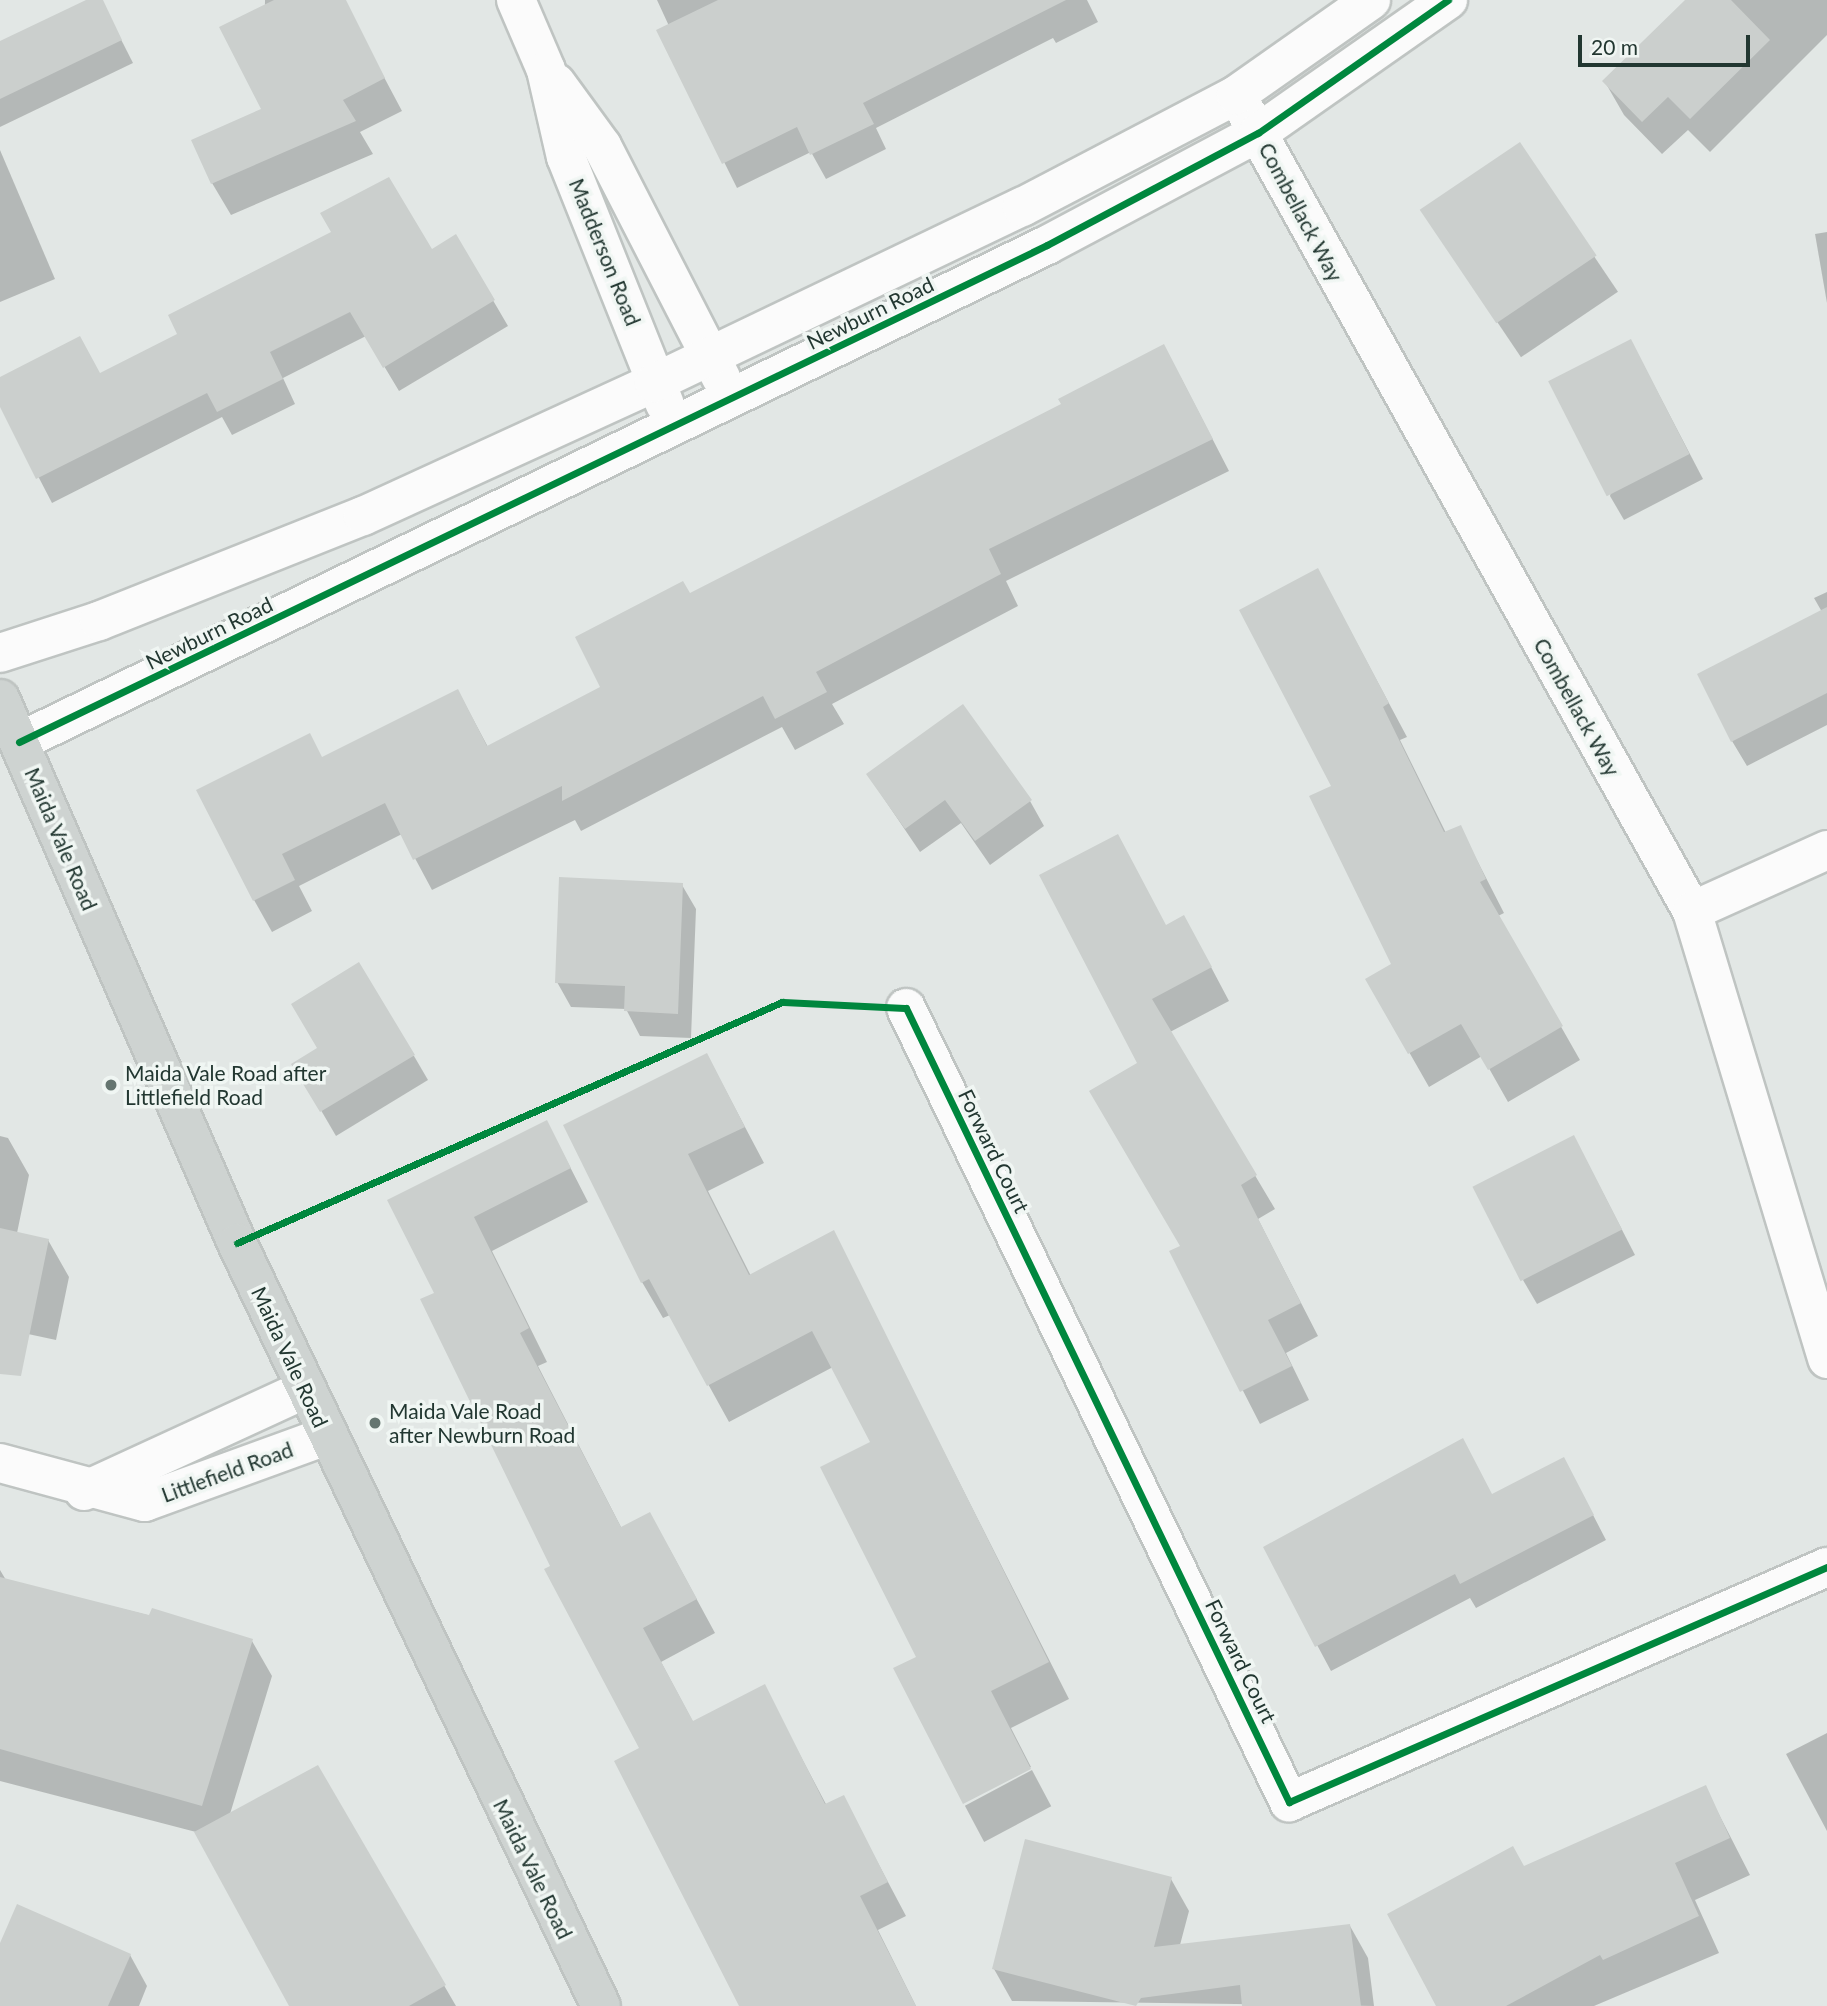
<!DOCTYPE html>
<style>
body{margin:0}
#map{position:relative;width:1827px;height:2006px;overflow:hidden;background:#e2e7e5;font-family:Lato,sans-serif}
div>[style]{position:absolute}
.shadow>*{inset:0;background:#0003;transform-origin:0 0}
.building>*{inset:0;background:#cbcfcd;transform-origin:0 0}
.roads{filter:drop-shadow(2px 0 #bfc4c2) drop-shadow(-2px 0 #bfc4c2) drop-shadow(0 2px #bfc4c2) drop-shadow(0 -2px #bfc4c2)}
.minor>*{height:38px;margin:-19px;padding:0 19px;transform-origin:19px;border-radius:19px;background:#fbfbfb}
.major>*{height:38px;margin:-19px;padding:0 19px;transform-origin:19px;border-radius:19px;background:#ced3d1}
.cycleway>*{height:7px;margin:-3.5px;padding:0 3.5px;transform-origin:3.5px;border-radius:3.5px;background:#00873e}
.dots>*{width:19px;height:19px;translate:-50% -50%;box-sizing:border-box;border:4px solid #f0f6f3;border-radius:50%}
span{translate:-50% -50%;white-space:nowrap;text-align:center;line-height:1.15;-webkit-text-stroke:7px #f0f6f3;paint-order:stroke}
.street-label{font-size:21px;color:#223731}
.poi-label{font-size:21px;color:#223731}
.left{translate:0 -50%;text-align:left}
.scale{position:absolute;left:1578px;top:35px;width:172px;height:32px;box-sizing:border-box;border:4px solid #223731;border-top:0;padding-left:9px;font-size:21px;line-height:24px;white-space:nowrap;color:#223731;-webkit-text-stroke:5px #f0f6f3;paint-order:stroke}
</style>
<div id="map">
<div class="shadow">
<i style="clip-path:polygon(90px 0,101px 0,133px 63px,0 127px,0 43px)"></i>
<i style="clip-path:polygon(265px 0,343px 0,402px 111px,360px 132px,373px 154px,231px 215px,212px 183px,263px 110px)"></i>
<i style="clip-path:polygon(657px 0,1087px 0,1098px 22px,1056px 43px,1053px 38px,876px 128px,886px 149px,826px 179px,811px 152px,737px 188px,659px 31px,669px 26px)"></i>
<i style="clip-path:polygon(1688px 0,1827px 0,1827px 35px,1710px 152px,1688px 130px,1662px 154px,1624px 115px,1605px 82px)"></i>
<i style="left:1519px;top:145px;width:177px;height:117px;rotate:56deg"></i>
<i style="clip-path:polygon(0 150px,55px 279px,0 302px)"></i>
<i style="clip-path:polygon(1827px 232px,1827px 303px,1815px 234px)"></i>
<i style="clip-path:polygon(456px 237px,508px 326px,399px 391px,366px 336px,283px 378px,295px 404px,232px 435px,222px 417px,52px 503px,0 403px,0 379px,100px 375px,432px 251px)"></i>
<i style="clip-path:polygon(1644px 366px,1703px 479px,1624px 520px,1610px 496px)"></i>
<i style="clip-path:polygon(1181px 378px,1229px 471px,1006px 581px,1018px 606px,832px 704px,844px 724px,795px 750px,782px 727px,581px 831px,575px 820px,432px 890px,402px 834px,299px 886px,312px 911px,272px 932px,254px 900px,323px 759px,458px 691px,488px 747px,603px 688px,690px 595px)"></i>
<i style="clip-path:polygon(1827px 592px,1827px 725px,1747px 766px,1732px 741px,1822px 612px,1814px 598px)"></i>
<i style="clip-path:polygon(1336px 604px,1407px 737px,1400px 740px,1446px 833px,1460px 827px,1504px 913px,1498px 916px,1580px 1060px,1508px 1102px,1482px 1056px,1429px 1087px,1368px 980px,1393px 965px,1333px 786px)"></i>
<i style="clip-path:polygon(868px 775px,1030px 801px,1044px 826px,990px 865px,961px 823px,920px 852px)"></i>
<i style="clip-path:polygon(1041px 876px,1167px 926px,1202px 950px,1229px 1001px,1170px 1032px,1275px 1209px,1258px 1219px,1318px 1336px,1286px 1353px,1309px 1400px,1260px 1424px,1172px 1252px,1182px 1247px,1139px 1064px)"></i>
<i style="clip-path:polygon(682px 885px,696px 909px,691px 1038px,640px 1036px,626px 1009px,571px 1007px,557px 982px)"></i>
<i style="clip-path:polygon(319px 1048px,414px 1056px,428px 1080px,336px 1136px,294px 1064px)"></i>
<i style="clip-path:polygon(707px 1055px,764px 1163px,708px 1191px,751px 1276px,833px 1233px,1069px 1699px,1011px 1728px,1031px 1767px,963px 1802px,918px 1657px,873px 1443px,833px 1367px,729px 1422px,670px 1315px,663px 1318px,642px 1282px)"></i>
<i style="clip-path:polygon(547px 1122px,588px 1202px,492px 1251px,547px 1362px,538px 1366px,622px 1529px,669px 1548px,715px 1633px,661px 1662px,693px 1722px,764px 1687px,827px 1806px,843px 1797px,906px 1916px,878px 1930px,916px 2006px,750px 2006px,642px 1749px,422px 1300px,436px 1294px,389px 1201px)"></i>
<i style="clip-path:polygon(0 1136px,8px 1138px,29px 1175px,17px 1233px,48px 1240px,69px 1277px,56px 1340px,0 1328px)"></i>
<i style="clip-path:polygon(1587px 1162px,1635px 1255px,1537px 1304px,1523px 1280px)"></i>
<i style="clip-path:polygon(1577px 1484px,1606px 1540px,1476px 1608px,1470px 1598px,1331px 1671px,1265px 1548px,1492px 1496px)"></i>
<i style="clip-path:polygon(0 1570px,6px 1580px,252px 1641px,272px 1676px,230px 1814px,318px 1768px,456px 2006px,292px 2006px,196px 1832px,0 1781px)"></i>
<i style="clip-path:polygon(1827px 1733px,1827px 1831px,1786px 1754px)"></i>
<i style="left:1032px;top:1770px;width:41px;height:76px;rotate:62deg"></i>
<i style="clip-path:polygon(1705px 1787px,1750px 1875px,1695px 1900px,1719px 1953px,1594px 2006px,1438px 2006px,1524px 1868px)"></i>
<i style="clip-path:polygon(1171px 1879px,1189px 1911px,1180px 1945px,1350px 1926px,1368px 1958px,1374px 2006px,1012px 2001px,994px 1969px)"></i>
<i style="clip-path:polygon(0 1947px,130px 1955px,147px 1986px,139px 2006px,0 2006px)"></i>
</div>
<div class="building">
<i style="clip-path:polygon(86px 0,103px 0,122px 40px,0 99px,0 41px)"></i>
<i style="clip-path:polygon(274px 0,346px 0,385px 78px,343px 100px,356px 121px,211px 184px,191px 140px,261px 109px,219px 27px)"></i>
<i style="clip-path:polygon(718px 0,1066px 0,863px 103px,874px 124px,810px 155px,797px 127px,722px 164px,656px 30px)"></i>
<i style="clip-path:polygon(1685px 0,1731px 0,1770px 40px,1690px 119px,1668px 97px,1642px 122px,1602px 81px)"></i>
<i style="left:1520px;top:142px;width:137px;height:121px;rotate:56deg"></i>
<i style="clip-path:polygon(389px 177px,432px 249px,456px 234px,495px 300px,383px 368px,350px 312px,270px 352px,283px 379px,217px 412px,207px 393px,36px 479px,0 407px,0 377px,80px 336px,100px 373px,177px 334px,168px 315px,331px 232px,320px 213px)"></i>
<i style="left:1631px;top:339px;width:129px;height:93px;rotate:63deg"></i>
<i style="clip-path:polygon(1164px 344px,1213px 439px,989px 549px,1001px 574px,816px 672px,827px 692px,775px 719px,763px 696px,562px 801px,562px 786px,413px 860px,385px 803px,282px 854px,295px 880px,253px 901px,196px 790px,310px 733px,322px 757px,458px 689px,487px 746px,600px 687px,575px 637px,683px 581px,690px 593px,1061px 404px,1058px 399px)"></i>
<i style="clip-path:polygon(1318px 568px,1389px 703px,1383px 707px,1444px 832px,1461px 825px,1486px 879px,1480px 882px,1563px 1026px,1488px 1070px,1461px 1024px,1408px 1054px,1365px 979px,1391px 964px,1309px 796px,1331px 786px,1239px 610px)"></i>
<i style="clip-path:polygon(1827px 607px,1827px 693px,1731px 742px,1697px 674px)"></i>
<i style="clip-path:polygon(963px 704px,1032px 800px,975px 841px,945px 800px,905px 829px,866px 774px)"></i>
<i style="clip-path:polygon(1118px 834px,1166px 925px,1184px 915px,1212px 967px,1152px 999px,1257px 1175px,1241px 1185px,1301px 1303px,1268px 1320px,1292px 1366px,1240px 1392px,1169px 1251px,1180px 1246px,1089px 1091px,1137px 1063px,1039px 875px)"></i>
<i style="clip-path:polygon(559px 877px,683px 883px,678px 1014px,624px 1011px,625px 986px,555px 983px)"></i>
<i style="clip-path:polygon(359px 962px,415px 1055px,320px 1112px,291px 1064px,317px 1048px,291px 1004px)"></i>
<i style="clip-path:polygon(707px 1053px,745px 1127px,688px 1154px,749px 1275px,834px 1230px,1049px 1662px,991px 1691px,1031px 1769px,963px 1804px,893px 1668px,916px 1657px,820px 1467px,870px 1442px,812px 1331px,707px 1386px,649px 1279px,641px 1283px,563px 1125px)"></i>
<i style="clip-path:polygon(547px 1120px,571px 1168px,474px 1217px,529px 1328px,520px 1333px,621px 1527px,650px 1512px,697px 1599px,643px 1628px,693px 1721px,765px 1684px,825px 1804px,844px 1795px,888px 1882px,860px 1896px,916px 2006px,739px 2006px,614px 1761px,639px 1748px,544px 1569px,550px 1566px,420px 1299px,434px 1293px,387px 1200px)"></i>
<i style="left:1574px;top:1135px;width:106px;height:114px;rotate:63deg"></i>
<i style="clip-path:polygon(0 1228px,49px 1239px,21px 1376px,0 1374px)"></i>
<i style="clip-path:polygon(1463px 1438px,1492px 1494px,1564px 1457px,1594px 1515px,1460px 1584px,1455px 1574px,1315px 1647px,1263px 1547px)"></i>
<i style="clip-path:polygon(0 1577px,149px 1615px,152px 1608px,253px 1639px,202px 1806px,0 1749px)"></i>
<i style="clip-path:polygon(318px 1765px,446px 1985px,409px 2006px,289px 2006px,194px 1832px)"></i>
<i style="clip-path:polygon(1706px 1785px,1730px 1838px,1675px 1863px,1699px 1916px,1603px 1960px,1600px 1955px,1506px 2006px,1436px 2006px,1387px 1914px,1513px 1846px,1524px 1866px)"></i>
<i style="clip-path:polygon(1025px 1839px,1172px 1877px,1154px 1947px,1350px 1924px,1361px 2006px,1242px 2006px,1240px 1985px,1141px 1998px,1136px 2006px,992px 1969px)"></i>
<i style="clip-path:polygon(17px 1904px,131px 1954px,108px 2006px,0 2006px,0 1943px)"></i>
</div>
<div class="roads">
<div class="minor">
<i style="left:516px;top:0;width:76px;rotate:66.8deg"></i>
<i style="left:546px;top:70px;width:89px;rotate:77.1deg"></i>
<i style="left:566px;top:157px;width:266px;rotate:68.2deg"></i>
<i style="left:556px;top:83px;width:78px;rotate:53.9deg"></i>
<i style="left:602px;top:146px;width:261px;rotate:62.8deg"></i>
<i style="left:1246px;top:112px;width:915px;rotate:60.83deg"></i>
<i style="left:1692px;top:911px;width:468px;rotate:73.2deg"></i>
<i style="left:0;top:653px;width:104px;rotate:-17.9deg"></i>
<i style="left:99px;top:621px;width:284px;rotate:-21.7deg"></i>
<i style="left:363px;top:516px;width:320px;rotate:-24.6deg"></i>
<i style="left:654px;top:383px;width:408px;rotate:-25.6deg"></i>
<i style="left:1022px;top:207px;width:242px;rotate:-27.6deg"></i>
<i style="left:1236px;top:95px;width:165px;rotate:-35.1deg"></i>
<i style="left:19px;top:742px;width:1142px;rotate:-25.8deg"></i>
<i style="left:1047px;top:245px;width:239px;rotate:-28deg"></i>
<i style="left:1258px;top:133px;width:232px;rotate:-35deg"></i>
<i style="left:1692px;top:911px;width:148px;rotate:-24.3deg"></i>
<i style="left:906px;top:1008px;width:882px;rotate:64.25deg"></i>
<i style="left:1289px;top:1802px;width:587px;rotate:-23.6deg"></i>
<i style="left:0;top:1463px;width:150px;rotate:15.1deg"></i>
<i style="left:145px;top:1502px;width:193px;rotate:-20deg"></i>
<i style="left:84px;top:1491px;width:244px;rotate:-24.7deg"></i>
</div>
<div class="major">
<i style="left:0;top:699px;width:593px;rotate:66.46deg"></i>
<i style="left:237px;top:1243px;width:845px;rotate:64.5deg"></i>
</div>
</div>
<div class="cycleway">
<i style="left:19px;top:742px;width:1142px;rotate:-25.8deg"></i>
<i style="left:1047px;top:245px;width:239px;rotate:-28deg"></i>
<i style="left:1258px;top:133px;width:232px;rotate:-35deg"></i>
<i style="left:237px;top:1243px;width:596px;rotate:-23.86deg"></i>
<i style="left:782px;top:1002px;width:124px;rotate:2.8deg"></i>
<i style="left:906px;top:1008px;width:882px;rotate:64.25deg"></i>
<i style="left:1289px;top:1802px;width:587px;rotate:-23.6deg"></i>
</div>
<div class="dots">
<i style="left:111px;top:1085px;background:#657570"></i>
<i style="left:375px;top:1423px;background:#657570"></i>
</div>
<div class="street-label">
<span style="left:1301px;top:212px;rotate:62deg">Combellack Way</span>
<span style="left:605px;top:252px;rotate:68deg">Madderson Road</span>
<span style="left:870px;top:313px;rotate:-26deg">Newburn Road</span>
<span style="left:209px;top:633px;rotate:-26deg">Newburn Road</span>
<span style="left:1577px;top:707px;rotate:61deg">Combellack Way</span>
<span style="left:61px;top:839px;rotate:67deg">Maida Vale Road</span>
<span style="left:994px;top:1151px;rotate:64deg">Forward Court</span>
<span style="left:290px;top:1357px;rotate:65deg">Maida Vale Road</span>
<span style="left:227px;top:1472px;rotate:-20deg">Littlefield Road</span>
<span style="left:1241px;top:1661px;rotate:64deg">Forward Court</span>
<span style="left:533px;top:1869px;rotate:64deg">Maida Vale Road</span>
</div>
<div class="poi-label">
<span class="left" style="left:125px;top:1085px">Maida Vale Road after<br>Littlefield Road</span>
<span class="left" style="left:389px;top:1423px">Maida Vale Road<br>after Newburn Road</span>
</div>
<div class="scale">20 m</div>
</div>
